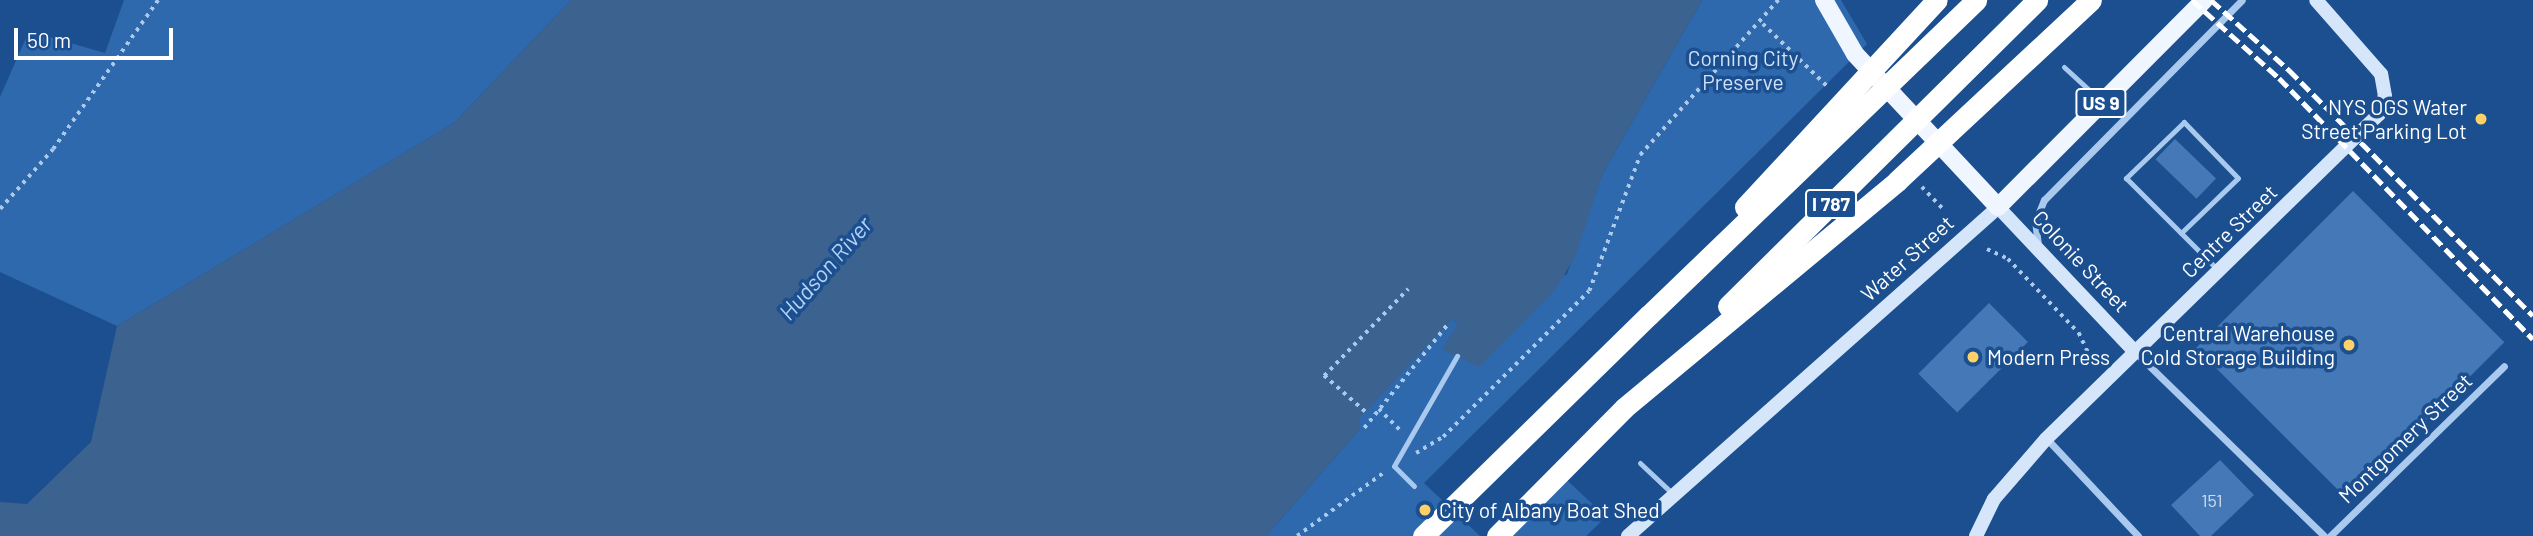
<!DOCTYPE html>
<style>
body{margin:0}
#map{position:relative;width:2533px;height:536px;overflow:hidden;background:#1b4f8f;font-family:Barlow,sans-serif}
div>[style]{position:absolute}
.green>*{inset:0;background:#2e69ad}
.water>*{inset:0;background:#3c6290}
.building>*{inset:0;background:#4478b7;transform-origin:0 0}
.path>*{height:3.5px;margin-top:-1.75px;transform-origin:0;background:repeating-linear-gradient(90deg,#a9c9ee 0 3.5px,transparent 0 8.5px)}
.lane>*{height:5px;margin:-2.5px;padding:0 2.5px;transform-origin:2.5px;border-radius:2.5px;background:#a9c9ee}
.street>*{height:7px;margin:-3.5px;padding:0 3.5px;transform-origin:3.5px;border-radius:3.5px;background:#a9c9ee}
.secondary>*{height:14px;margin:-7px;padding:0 7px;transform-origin:7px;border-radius:7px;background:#d6e6fa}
.primary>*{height:18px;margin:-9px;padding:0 9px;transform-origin:9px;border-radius:9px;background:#f0f6ff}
.highway>*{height:21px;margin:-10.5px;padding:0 10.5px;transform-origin:10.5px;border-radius:10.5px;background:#fff}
.rail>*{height:5px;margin-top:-2.5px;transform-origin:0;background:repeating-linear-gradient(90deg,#fff 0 12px,transparent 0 17px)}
.highway-bridge>*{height:21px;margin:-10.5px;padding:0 10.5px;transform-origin:10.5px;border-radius:10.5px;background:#fff}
.dots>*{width:19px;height:19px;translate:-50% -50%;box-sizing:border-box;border:4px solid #1b4f8f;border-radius:50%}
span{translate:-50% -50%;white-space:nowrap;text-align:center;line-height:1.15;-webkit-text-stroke:7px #1b4f8f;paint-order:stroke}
.number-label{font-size:18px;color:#d0dded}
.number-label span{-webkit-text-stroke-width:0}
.shield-label span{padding:2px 5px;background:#1b4f8f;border:2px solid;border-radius:5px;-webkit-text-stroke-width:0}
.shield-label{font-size:19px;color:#fff;font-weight:700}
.park-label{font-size:21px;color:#cfe3fa}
.poi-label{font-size:21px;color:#fff}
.right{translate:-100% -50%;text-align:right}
.left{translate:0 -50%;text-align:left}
.street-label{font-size:21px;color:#fff}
.water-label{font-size:23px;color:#b5d3f5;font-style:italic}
.scale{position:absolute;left:14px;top:28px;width:159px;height:32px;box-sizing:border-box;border:4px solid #fff;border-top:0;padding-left:9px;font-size:21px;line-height:24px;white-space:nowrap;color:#fff;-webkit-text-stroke:5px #1b4f8f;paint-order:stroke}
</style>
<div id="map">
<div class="green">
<i style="clip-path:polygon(124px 0,571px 0,454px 123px,117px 326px,0 272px,0 97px,29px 31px,105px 53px)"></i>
<i style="clip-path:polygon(1702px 0,1841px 0,1867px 44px,1424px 483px,1480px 536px,1266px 536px,1360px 429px,1359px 418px,1452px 319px,1458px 323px,1567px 274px,1603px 173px)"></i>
<i style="clip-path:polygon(1567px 480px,1606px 517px,1586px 536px,1511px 536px)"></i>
</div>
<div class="water">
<i style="clip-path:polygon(571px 0,1702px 0,1603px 173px,1575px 257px,1555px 290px,1479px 367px,1442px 349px,1458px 323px,1452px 319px,1360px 418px,1360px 429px,1266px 536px,0 536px,0 502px,27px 504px,91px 442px,117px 326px,454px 123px)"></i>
</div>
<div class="building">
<i style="left:2175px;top:139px;width:57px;height:28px;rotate:44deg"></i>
<i style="left:2353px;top:191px;width:214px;height:222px;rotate:45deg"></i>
<i style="left:1989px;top:303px;width:55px;height:100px;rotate:45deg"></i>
<i style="clip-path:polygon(2220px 460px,2254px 495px,2211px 536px,2200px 536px,2171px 505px)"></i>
</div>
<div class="path">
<i style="left:1763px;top:24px;width:91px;rotate:44.1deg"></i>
<i style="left:1922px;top:187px;width:29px;rotate:46deg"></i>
<i style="left:0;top:209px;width:80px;rotate:-48.5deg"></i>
<i style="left:53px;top:149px;width:182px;rotate:-54.8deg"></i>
<i style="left:1987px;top:249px;width:23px;rotate:25deg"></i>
<i style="left:2008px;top:259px;width:103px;rotate:46.2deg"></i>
<i style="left:2079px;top:333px;width:38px;rotate:65deg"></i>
<i style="left:1379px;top:409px;width:30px;rotate:45deg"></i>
<i style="left:1365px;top:412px;width:55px;rotate:-138.7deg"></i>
<i style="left:1324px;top:376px;width:121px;rotate:-46deg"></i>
<i style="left:1364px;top:428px;width:134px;rotate:-51.1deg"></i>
<i style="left:1416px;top:453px;width:31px;rotate:-31deg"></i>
<i style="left:1443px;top:437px;width:206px;rotate:-45deg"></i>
<i style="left:1589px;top:291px;width:145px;rotate:-69.4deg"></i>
<i style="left:1640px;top:155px;width:208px;rotate:-48.3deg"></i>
<i style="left:1297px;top:536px;width:107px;rotate:-36.2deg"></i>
</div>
<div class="lane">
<i style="left:2064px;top:67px;width:49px;rotate:42.5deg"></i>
<i style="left:2181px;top:233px;width:79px;rotate:-44deg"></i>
<i style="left:2238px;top:178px;width:78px;rotate:-134deg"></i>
<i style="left:2184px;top:122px;width:81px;rotate:136deg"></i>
<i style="left:2126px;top:178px;width:130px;rotate:45deg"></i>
<i style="left:1640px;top:463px;width:45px;rotate:43.2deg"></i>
<i style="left:1414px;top:486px;width:28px;rotate:-135deg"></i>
<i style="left:1394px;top:466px;width:127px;rotate:-60.2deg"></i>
</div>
<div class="street">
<i style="left:2038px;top:245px;width:23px;rotate:-97deg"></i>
<i style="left:2035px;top:222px;width:24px;rotate:-68deg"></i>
<i style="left:2044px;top:200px;width:281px;rotate:-45.3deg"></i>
<i style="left:2134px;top:351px;width:265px;rotate:44.2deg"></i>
<i style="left:2047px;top:439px;width:133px;rotate:46.8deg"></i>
<i style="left:2330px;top:536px;width:243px;rotate:-44.3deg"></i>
</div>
<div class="secondary">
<i style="left:1628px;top:536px;width:495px;rotate:-41.6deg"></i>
<i style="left:1998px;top:207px;width:198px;rotate:46.6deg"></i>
<i style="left:1976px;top:536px;width:41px;rotate:-64.1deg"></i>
<i style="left:1994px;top:499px;width:79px;rotate:-49.1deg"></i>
<i style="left:2046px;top:439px;width:465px;rotate:-44.3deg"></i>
<i style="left:2379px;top:114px;width:19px;rotate:-72deg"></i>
<i style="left:2385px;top:96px;width:22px;rotate:-100deg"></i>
<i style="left:2381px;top:74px;width:98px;rotate:-131.3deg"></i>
</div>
<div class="primary">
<i style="left:1824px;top:0;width:62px;rotate:60.1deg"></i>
<i style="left:1855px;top:54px;width:209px;rotate:46.9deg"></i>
<i style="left:1998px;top:207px;width:292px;rotate:-45.1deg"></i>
</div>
<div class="highway">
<i style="left:1423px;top:536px;width:316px;rotate:-44.4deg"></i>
<i style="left:1497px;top:536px;width:180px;rotate:-45.2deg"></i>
</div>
<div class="rail">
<i style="left:2192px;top:0;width:117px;rotate:41.9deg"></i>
<i style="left:2279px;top:78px;width:364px;rotate:45.8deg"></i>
<i style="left:2211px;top:0;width:105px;rotate:41.9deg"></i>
<i style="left:2289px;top:70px;width:346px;rotate:45.2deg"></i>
</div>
<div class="highway-bridge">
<i style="left:1745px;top:207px;width:282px;rotate:-47.2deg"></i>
<i style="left:1728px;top:306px;width:435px;rotate:-44.7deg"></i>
<i style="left:1649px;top:315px;width:454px;rotate:-43.9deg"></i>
<i style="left:1624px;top:408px;width:355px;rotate:-39.7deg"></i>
<i style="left:1897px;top:181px;width:265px;rotate:-43deg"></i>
</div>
<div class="dots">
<i style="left:2481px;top:119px;background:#ffd166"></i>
<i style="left:2349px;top:345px;background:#ffd166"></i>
<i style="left:1973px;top:357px;background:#ffd166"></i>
<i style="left:1425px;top:510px;background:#ffd166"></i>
</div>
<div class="number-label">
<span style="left:2212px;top:500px">151</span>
</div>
<div class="shield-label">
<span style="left:2101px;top:103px">US 9</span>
<span style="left:1831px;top:204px">I 787</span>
</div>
<div class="park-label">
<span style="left:1743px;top:70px">Corning City<br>Preserve</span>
</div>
<div class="poi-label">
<span class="right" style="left:2467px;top:119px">NYS OGS Water<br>Street Parking Lot</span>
<span class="right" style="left:2335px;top:345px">Central Warehouse<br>Cold Storage Building</span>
<span class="left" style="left:1987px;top:357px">Modern Press</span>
<span class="left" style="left:1439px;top:510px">City of Albany Boat Shed</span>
</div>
<div class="street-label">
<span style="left:2229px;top:231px;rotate:-44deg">Centre Street</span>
<span style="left:1907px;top:258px;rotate:-42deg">Water Street</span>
<span style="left:2081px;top:261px;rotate:47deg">Colonie Street</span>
<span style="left:2405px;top:438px;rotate:-44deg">Montgomery Street</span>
</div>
<div class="water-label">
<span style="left:825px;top:268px;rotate:-49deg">Hudson River</span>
</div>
<div class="scale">50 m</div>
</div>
